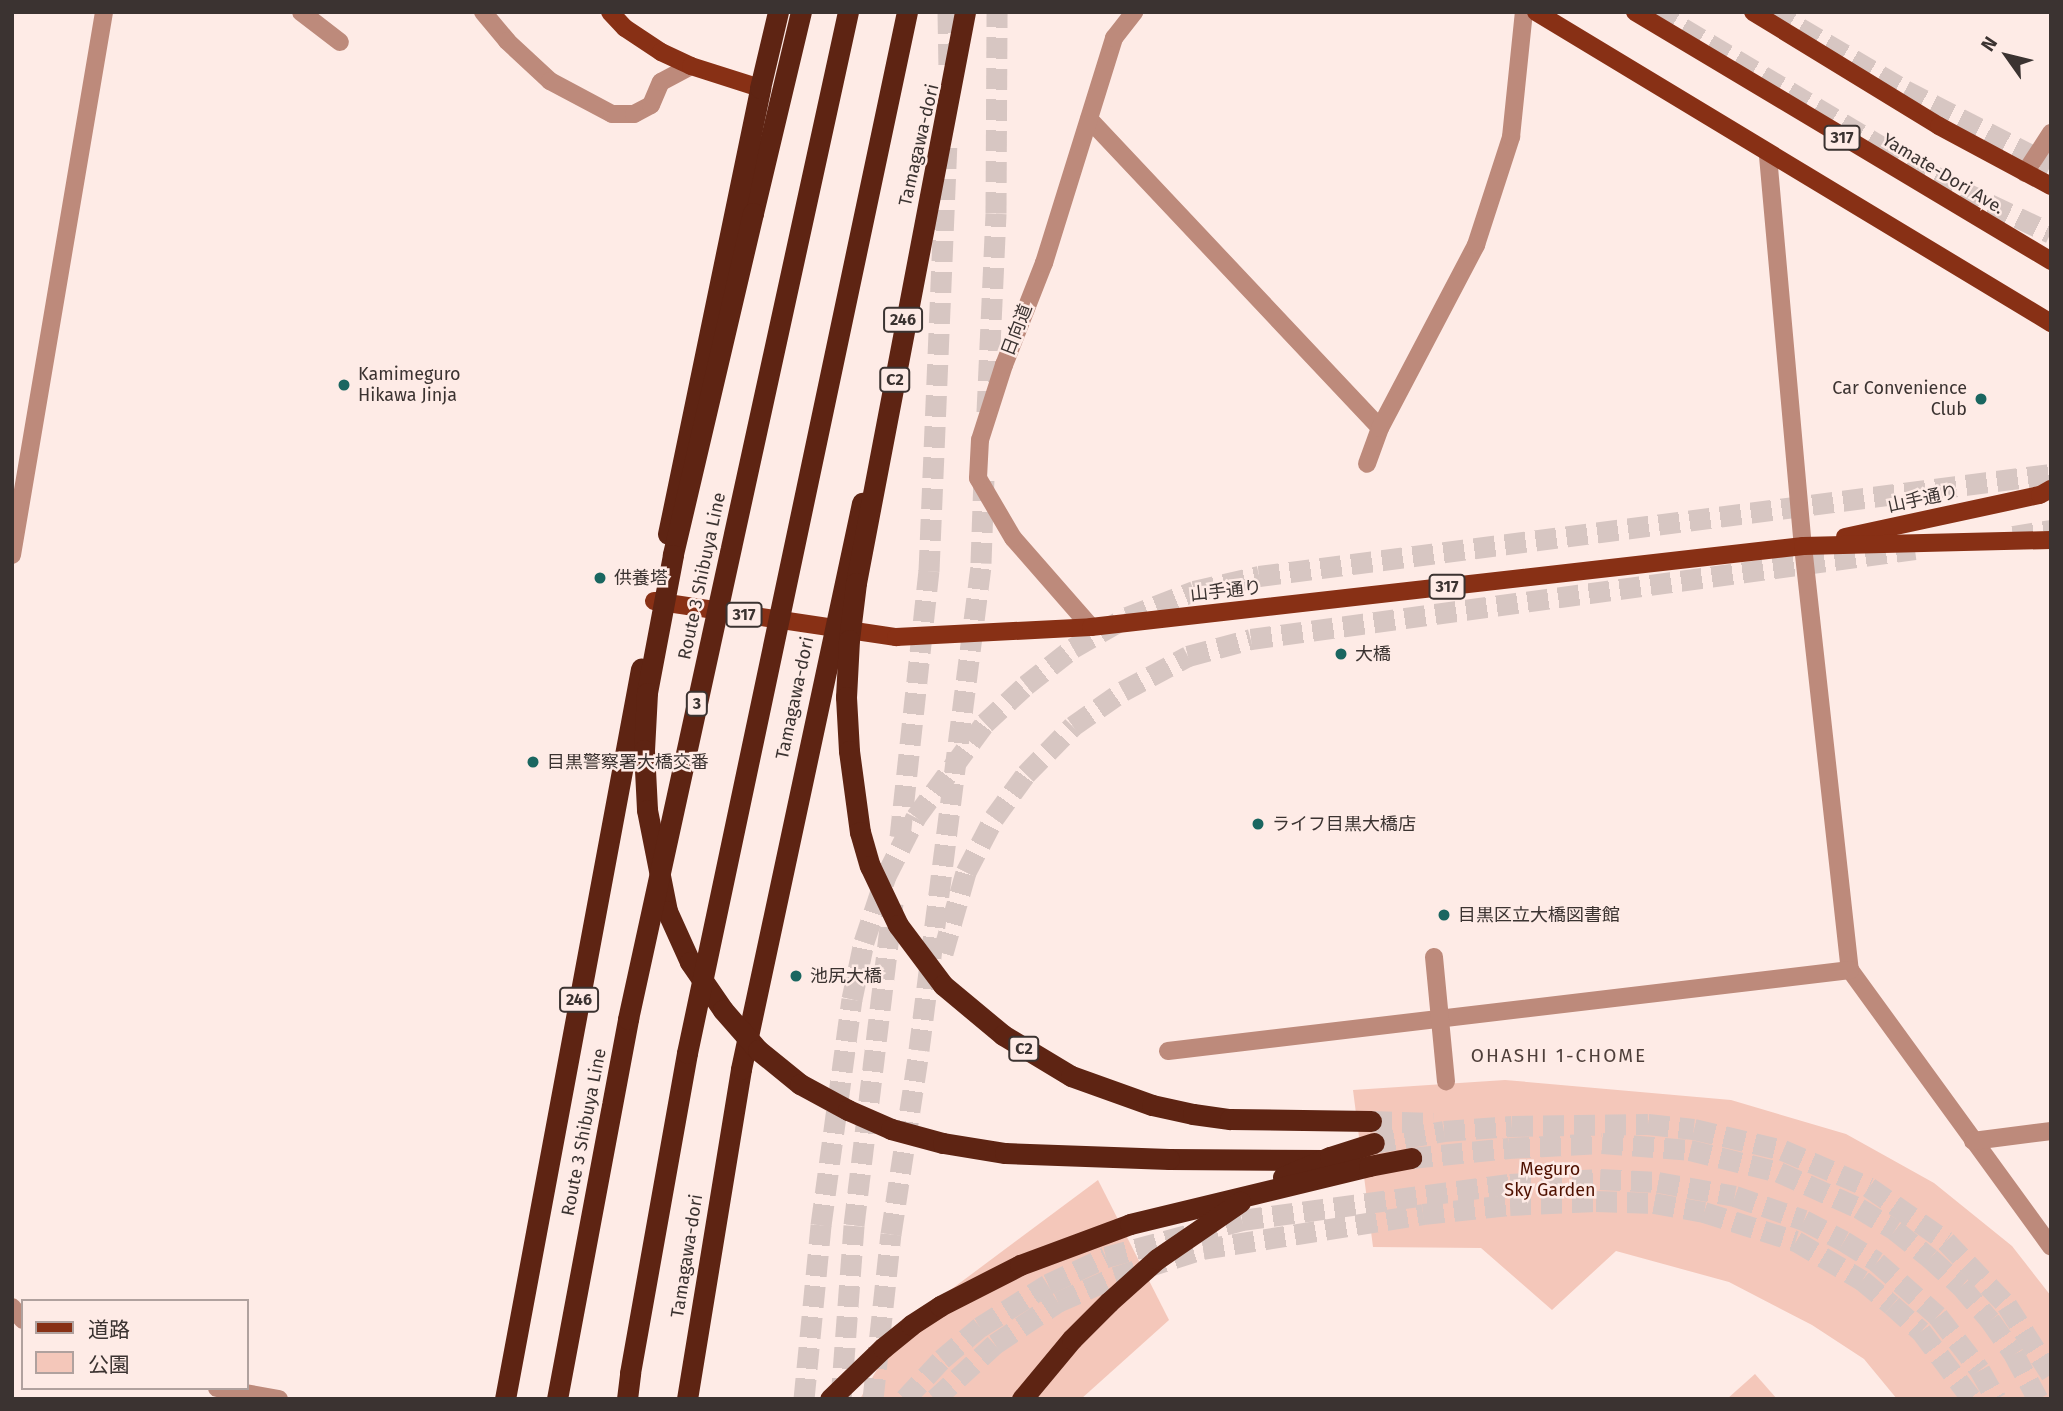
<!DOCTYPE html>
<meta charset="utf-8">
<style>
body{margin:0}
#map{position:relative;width:2063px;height:1411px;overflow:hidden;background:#feebe6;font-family:"Fira Sans","Noto Sans JP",sans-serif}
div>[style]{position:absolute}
.green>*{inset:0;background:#f4c7ba}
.highway-tunnel>*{height:21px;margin-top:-10.5px;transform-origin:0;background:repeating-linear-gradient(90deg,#d7c6c2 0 21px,transparent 0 31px)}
.minor>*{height:18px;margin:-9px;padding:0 9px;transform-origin:9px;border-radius:9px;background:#bd8a7b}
.major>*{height:18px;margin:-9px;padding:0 9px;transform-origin:9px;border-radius:9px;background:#883015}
.highway>*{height:21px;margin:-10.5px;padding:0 10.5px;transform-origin:10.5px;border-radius:10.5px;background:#5e2413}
.minor-bridge>*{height:18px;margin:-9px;padding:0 9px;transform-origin:9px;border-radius:9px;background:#bd8a7b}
.highway-bridge>*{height:21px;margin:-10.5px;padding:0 10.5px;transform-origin:10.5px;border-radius:10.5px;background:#5e2413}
.dots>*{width:19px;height:19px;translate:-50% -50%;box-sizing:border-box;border:4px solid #feebe6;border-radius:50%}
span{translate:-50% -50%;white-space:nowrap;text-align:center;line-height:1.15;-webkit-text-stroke:5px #feebe6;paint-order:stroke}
.shield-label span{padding:2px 5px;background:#feebe6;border:2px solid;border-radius:5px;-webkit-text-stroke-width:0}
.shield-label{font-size:16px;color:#3b3331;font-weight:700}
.street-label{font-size:18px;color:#3b3331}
.poi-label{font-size:18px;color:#3b3331}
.left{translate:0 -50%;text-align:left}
.right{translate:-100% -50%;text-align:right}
.park-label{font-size:18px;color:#4f1100}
.neighbourhood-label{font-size:19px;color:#4e3f3a;letter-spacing:2px}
.frame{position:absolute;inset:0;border:14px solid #3b3331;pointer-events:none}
.legend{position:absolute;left:21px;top:1299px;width:228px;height:91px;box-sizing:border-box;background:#feebe6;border:2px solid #b0a19e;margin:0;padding:9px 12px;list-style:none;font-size:21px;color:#3b3331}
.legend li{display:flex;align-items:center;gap:14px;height:35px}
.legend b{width:35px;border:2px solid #b0a19e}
.north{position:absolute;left:1972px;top:21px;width:70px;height:70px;-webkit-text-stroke:5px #feebe6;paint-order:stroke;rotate:304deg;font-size:19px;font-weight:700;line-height:28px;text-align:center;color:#3b3331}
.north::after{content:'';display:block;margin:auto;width:24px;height:32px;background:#3b3331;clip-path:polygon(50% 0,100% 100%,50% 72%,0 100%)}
</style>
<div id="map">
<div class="green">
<i style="clip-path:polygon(1505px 1080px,1731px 1100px,1846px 1134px,1934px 1183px,2012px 1246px,2051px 1296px,2051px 1399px,1897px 1399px,1864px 1359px,1812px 1325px,1729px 1282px,1616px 1251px,1552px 1310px,1481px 1248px,1373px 1247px,1353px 1090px)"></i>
<i style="clip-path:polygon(1098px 1180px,1169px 1320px,1081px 1399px,860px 1399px,902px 1326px)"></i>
<i style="clip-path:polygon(1755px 1374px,1777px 1399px,1727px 1399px)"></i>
</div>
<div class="highway-tunnel">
<i style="left:948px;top:12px;width:57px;rotate:89deg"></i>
<i style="left:1656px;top:12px;width:262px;rotate:30.8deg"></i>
<i style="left:1881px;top:146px;width:93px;rotate:29.1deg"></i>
<i style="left:1962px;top:191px;width:98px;rotate:25.3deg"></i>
<i style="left:1773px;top:12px;width:153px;rotate:30.6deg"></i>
<i style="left:1905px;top:90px;width:164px;rotate:27.2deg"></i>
<i style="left:987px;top:412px;width:199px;rotate:-87.4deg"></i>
<i style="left:996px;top:213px;width:201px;rotate:-89.7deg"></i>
<i style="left:2013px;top:536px;width:38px;rotate:-9deg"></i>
<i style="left:900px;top:837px;width:268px;rotate:-83.8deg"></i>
<i style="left:929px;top:571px;width:432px;rotate:-87.6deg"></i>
<i style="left:943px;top:953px;width:84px;rotate:-74.1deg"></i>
<i style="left:966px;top:872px;width:61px;rotate:-62.6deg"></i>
<i style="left:994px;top:818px;width:54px;rotate:-54deg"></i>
<i style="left:1026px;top:774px;width:67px;rotate:-45.6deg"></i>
<i style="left:1073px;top:726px;width:61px;rotate:-35deg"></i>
<i style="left:1123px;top:691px;width:74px;rotate:-28.3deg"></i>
<i style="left:1188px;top:656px;width:65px;rotate:-15.1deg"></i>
<i style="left:1251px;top:639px;width:670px;rotate:-7.72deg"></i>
<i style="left:1371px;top:1121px;width:62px;rotate:1.8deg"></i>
<i style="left:1374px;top:1143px;width:71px;rotate:-9.7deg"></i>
<i style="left:1444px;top:1131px;width:68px;rotate:-4.2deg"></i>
<i style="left:1512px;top:1126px;width:136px;rotate:-0.8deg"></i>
<i style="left:1648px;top:1124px;width:46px;rotate:6.2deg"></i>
<i style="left:1694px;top:1129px;width:91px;rotate:13.3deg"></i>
<i style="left:1783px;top:1150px;width:94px;rotate:23.3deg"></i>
<i style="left:1869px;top:1187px;width:94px;rotate:35deg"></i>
<i style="left:1946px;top:1241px;width:88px;rotate:46.4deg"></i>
<i style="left:2007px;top:1305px;width:82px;rotate:57.5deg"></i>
<i style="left:1411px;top:1158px;width:99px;rotate:-5.8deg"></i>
<i style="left:1509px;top:1148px;width:93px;rotate:-3.1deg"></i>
<i style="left:1602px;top:1143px;width:88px;rotate:4.5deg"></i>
<i style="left:1690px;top:1150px;width:92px;rotate:13.9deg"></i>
<i style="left:1779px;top:1172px;width:88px;rotate:24.2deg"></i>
<i style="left:1859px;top:1208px;width:42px;rotate:31.4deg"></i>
<i style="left:1895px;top:1230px;width:45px;rotate:38.7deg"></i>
<i style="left:1930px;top:1258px;width:42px;rotate:42.1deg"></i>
<i style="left:1961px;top:1286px;width:45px;rotate:49.5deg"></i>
<i style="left:1990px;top:1320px;width:42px;rotate:54.8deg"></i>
<i style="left:2014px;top:1354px;width:51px;rotate:61.9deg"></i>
<i style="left:804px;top:1399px;width:175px;rotate:-84.4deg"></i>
<i style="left:821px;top:1225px;width:228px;rotate:-82.2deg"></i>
<i style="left:852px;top:999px;width:58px;rotate:-78.1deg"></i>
<i style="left:864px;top:942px;width:70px;rotate:-71.6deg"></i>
<i style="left:886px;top:876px;width:66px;rotate:-63deg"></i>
<i style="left:916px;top:817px;width:117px;rotate:-53.7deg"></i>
<i style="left:985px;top:723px;width:56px;rotate:-42.8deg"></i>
<i style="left:1026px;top:685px;width:60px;rotate:-38.2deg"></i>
<i style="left:1073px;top:648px;width:62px;rotate:-29.9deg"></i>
<i style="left:1127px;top:617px;width:72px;rotate:-21.2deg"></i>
<i style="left:1194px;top:591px;width:67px;rotate:-13deg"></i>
<i style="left:1259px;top:576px;width:799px;rotate:-7.34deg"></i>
<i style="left:841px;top:1399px;width:174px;rotate:-85.7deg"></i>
<i style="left:854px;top:1225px;width:324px;rotate:-83.1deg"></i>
<i style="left:873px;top:1399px;width:166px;rotate:-83.8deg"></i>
<i style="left:891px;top:1234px;width:186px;rotate:-81.3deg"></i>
<i style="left:919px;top:1050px;width:491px;rotate:-82.7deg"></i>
<i style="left:981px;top:563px;width:87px;rotate:-88deg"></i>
<i style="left:905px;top:1399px;width:54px;rotate:-47.2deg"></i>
<i style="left:942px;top:1359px;width:50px;rotate:-40.1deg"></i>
<i style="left:980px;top:1327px;width:80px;rotate:-32.3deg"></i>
<i style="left:1048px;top:1284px;width:64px;rotate:-25deg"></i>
<i style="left:1106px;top:1257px;width:141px;rotate:-15.2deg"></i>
<i style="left:1242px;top:1220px;width:270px;rotate:-7.7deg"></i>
<i style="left:1510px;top:1184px;width:90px;rotate:-3.2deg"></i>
<i style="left:1600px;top:1179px;width:58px;rotate:3deg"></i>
<i style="left:1658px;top:1182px;width:78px;rotate:10.3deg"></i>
<i style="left:1735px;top:1196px;width:73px;rotate:19.2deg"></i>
<i style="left:1804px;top:1220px;width:45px;rotate:27.7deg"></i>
<i style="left:1844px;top:1241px;width:39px;rotate:32deg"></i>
<i style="left:1877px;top:1262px;width:81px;rotate:41.5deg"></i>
<i style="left:1938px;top:1316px;width:68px;rotate:52.1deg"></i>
<i style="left:1980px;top:1370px;width:33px;rotate:61deg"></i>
<i style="left:935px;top:1399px;width:81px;rotate:-42.5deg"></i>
<i style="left:995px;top:1344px;width:76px;rotate:-33.7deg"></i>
<i style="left:1058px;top:1302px;width:62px;rotate:-23.7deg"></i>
<i style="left:1115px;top:1277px;width:92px;rotate:-17.7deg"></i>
<i style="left:1203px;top:1249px;width:223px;rotate:-9deg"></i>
<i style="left:1423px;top:1214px;width:87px;rotate:-5.9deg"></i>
<i style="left:1510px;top:1205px;width:86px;rotate:-2.7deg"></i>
<i style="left:1596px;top:1201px;width:58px;rotate:2deg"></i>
<i style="left:1654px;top:1203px;width:51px;rotate:10.2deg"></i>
<i style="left:1704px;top:1212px;width:96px;rotate:17.5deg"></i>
<i style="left:1796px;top:1241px;width:77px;rotate:30.6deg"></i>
<i style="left:1862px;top:1280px;width:39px;rotate:40deg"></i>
<i style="left:1892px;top:1305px;width:39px;rotate:42deg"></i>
<i style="left:1921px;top:1331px;width:85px;rotate:53.1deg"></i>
</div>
<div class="minor">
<i style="left:301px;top:12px;width:49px;rotate:37.6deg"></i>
<i style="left:483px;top:12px;width:38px;rotate:50deg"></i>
<i style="left:507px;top:41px;width:59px;rotate:42.9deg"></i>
<i style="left:550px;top:81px;width:70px;rotate:28deg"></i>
<i style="left:612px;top:114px;width:22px"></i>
<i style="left:634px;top:114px;width:19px;rotate:-28deg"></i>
<i style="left:651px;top:105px;width:25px;rotate:-67deg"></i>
<i style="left:661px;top:82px;width:34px;rotate:-28deg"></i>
<i style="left:1089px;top:119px;width:424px;rotate:46.7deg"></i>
<i style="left:1380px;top:428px;width:38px;rotate:110deg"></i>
<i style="left:1768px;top:156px;width:392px;rotate:84.9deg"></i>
<i style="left:1803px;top:546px;width:427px;rotate:83.7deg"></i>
<i style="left:1850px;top:970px;width:342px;rotate:54deg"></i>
<i style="left:2025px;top:173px;width:48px;rotate:-57deg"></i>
<i style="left:1380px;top:428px;width:207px;rotate:-62.3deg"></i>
<i style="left:1476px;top:245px;width:114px;rotate:-72deg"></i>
<i style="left:1511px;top:137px;width:126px;rotate:-84.1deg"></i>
<i style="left:12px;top:555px;width:551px;rotate:-80.38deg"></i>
<i style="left:1091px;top:627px;width:118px;rotate:-131.2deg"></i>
<i style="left:1013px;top:538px;width:69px;rotate:-120.3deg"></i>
<i style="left:978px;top:478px;width:38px;rotate:-87deg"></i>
<i style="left:980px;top:440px;width:79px;rotate:-72.3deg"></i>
<i style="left:1004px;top:365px;width:110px;rotate:-68.6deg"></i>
<i style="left:1044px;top:263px;width:236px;rotate:-72.7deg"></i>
<i style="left:1114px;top:38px;width:33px;rotate:-52deg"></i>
<i style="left:1168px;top:1051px;width:687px;rotate:-6.77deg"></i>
<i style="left:1973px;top:1141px;width:79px;rotate:-7.3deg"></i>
<i style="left:12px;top:1307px;width:17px;rotate:50deg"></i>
<i style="left:217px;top:1388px;width:63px;rotate:10.1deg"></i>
</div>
<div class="major">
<i style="left:610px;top:12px;width:22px;rotate:47deg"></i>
<i style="left:625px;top:28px;width:43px;rotate:33.7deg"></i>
<i style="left:661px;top:52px;width:33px;rotate:25deg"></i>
<i style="left:691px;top:66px;width:72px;rotate:17.7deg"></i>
<i style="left:1536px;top:12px;width:602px;rotate:31.13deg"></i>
<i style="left:1635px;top:12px;width:485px;rotate:30.9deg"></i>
<i style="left:1753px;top:12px;width:218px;rotate:31.5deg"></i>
<i style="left:1939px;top:126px;width:127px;rotate:28.2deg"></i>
<i style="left:1845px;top:537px;width:199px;rotate:-12.2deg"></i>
<i style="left:2040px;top:495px;width:13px;rotate:-29deg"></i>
<i style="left:654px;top:601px;width:245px;rotate:8.5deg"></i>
<i style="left:896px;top:637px;width:195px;rotate:-2.9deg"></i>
<i style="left:1091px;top:627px;width:717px;rotate:-6.49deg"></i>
<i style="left:1803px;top:546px;width:248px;rotate:-1.4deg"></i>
</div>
<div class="highway">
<i style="left:753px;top:213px;width:207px;rotate:-76.6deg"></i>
<i style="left:668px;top:534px;width:455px;rotate:-78.3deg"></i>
<i style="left:760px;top:88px;width:78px;rotate:-76.7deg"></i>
<i style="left:1169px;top:1159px;width:156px;rotate:0.4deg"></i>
<i style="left:505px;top:1399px;width:743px;rotate:-79.45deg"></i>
<i style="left:627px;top:1399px;width:26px;rotate:-83deg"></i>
<i style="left:687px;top:1399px;width:334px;rotate:-80.7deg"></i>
<i style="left:741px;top:1069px;width:579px;rotate:-77.93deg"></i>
</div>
<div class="minor-bridge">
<i style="left:1434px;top:957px;width:125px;rotate:84.5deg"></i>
</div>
<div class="highway-bridge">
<i style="left:965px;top:12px;width:581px;rotate:100.81deg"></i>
<i style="left:856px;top:583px;width:57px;rotate:97deg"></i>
<i style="left:849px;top:640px;width:57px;rotate:93deg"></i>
<i style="left:846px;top:697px;width:54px;rotate:86.8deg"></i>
<i style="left:849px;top:751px;width:82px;rotate:82.3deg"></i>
<i style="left:860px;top:832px;width:35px;rotate:74deg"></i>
<i style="left:870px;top:866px;width:65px;rotate:64.6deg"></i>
<i style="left:898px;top:925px;width:75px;rotate:53.1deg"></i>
<i style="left:943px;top:985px;width:78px;rotate:39.8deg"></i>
<i style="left:1003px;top:1035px;width:79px;rotate:31.1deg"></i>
<i style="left:1071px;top:1076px;width:86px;rotate:19.7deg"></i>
<i style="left:1152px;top:1105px;width:42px;rotate:12.4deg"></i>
<i style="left:1193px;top:1114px;width:37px;rotate:8deg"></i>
<i style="left:1230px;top:1119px;width:141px;rotate:0.8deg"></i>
<i style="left:753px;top:213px;width:351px;rotate:103.2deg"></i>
<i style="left:673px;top:555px;width:140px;rotate:100.7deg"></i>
<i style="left:647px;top:693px;width:57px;rotate:93deg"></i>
<i style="left:644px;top:750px;width:60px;rotate:87.1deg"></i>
<i style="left:647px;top:810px;width:103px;rotate:78.8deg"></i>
<i style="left:667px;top:911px;width:56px;rotate:65.7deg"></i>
<i style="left:690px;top:962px;width:58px;rotate:55.5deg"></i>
<i style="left:723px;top:1010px;width:53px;rotate:48.8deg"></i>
<i style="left:758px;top:1050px;width:54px;rotate:39deg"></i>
<i style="left:800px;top:1084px;width:55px;rotate:28.4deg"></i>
<i style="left:848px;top:1110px;width:47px;rotate:23.8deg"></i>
<i style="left:891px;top:1129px;width:54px;rotate:15.1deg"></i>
<i style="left:943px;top:1143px;width:63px;rotate:9.2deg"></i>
<i style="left:1005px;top:1153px;width:164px;rotate:2.1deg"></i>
<i style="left:1283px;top:1177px;width:51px;rotate:-23.1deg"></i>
<i style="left:1330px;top:1157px;width:46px;rotate:-17.7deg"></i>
<i style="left:630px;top:1373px;width:325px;rotate:-79.9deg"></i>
<i style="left:687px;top:1053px;width:1064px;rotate:-78.07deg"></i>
<i style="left:557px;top:1399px;width:387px;rotate:-79.4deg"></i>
<i style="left:628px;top:1019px;width:1031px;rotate:-77.68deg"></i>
<i style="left:830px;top:1399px;width:74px;rotate:-43.9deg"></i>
<i style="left:883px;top:1348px;width:36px;rotate:-39deg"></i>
<i style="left:911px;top:1325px;width:35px;rotate:-33deg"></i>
<i style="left:940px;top:1306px;width:90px;rotate:-27.1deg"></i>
<i style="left:1020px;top:1265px;width:117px;rotate:-20.4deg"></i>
<i style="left:1130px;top:1224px;width:246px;rotate:-13.6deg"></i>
<i style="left:1369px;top:1166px;width:43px;rotate:-10.8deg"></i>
<i style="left:1022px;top:1399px;width:78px;rotate:-50.2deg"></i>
<i style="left:1072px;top:1339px;width:52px;rotate:-45deg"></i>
<i style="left:1109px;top:1302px;width:64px;rotate:-41.9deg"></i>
<i style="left:1157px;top:1259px;width:101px;rotate:-34.5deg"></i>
</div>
<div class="dots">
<i style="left:344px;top:385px;background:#1a6660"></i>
<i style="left:1981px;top:399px;background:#1a6660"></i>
<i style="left:600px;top:578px;background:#1a6660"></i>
<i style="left:1341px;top:654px;background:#1a6660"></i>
<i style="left:533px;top:762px;background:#1a6660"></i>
<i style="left:1258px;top:824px;background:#1a6660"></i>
<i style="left:1444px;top:915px;background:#1a6660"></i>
<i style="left:796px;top:976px;background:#1a6660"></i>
</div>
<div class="shield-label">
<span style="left:1842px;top:138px">317</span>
<span style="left:903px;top:320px">246</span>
<span style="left:895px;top:380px">C2</span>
<span style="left:1447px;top:587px">317</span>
<span style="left:744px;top:615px">317</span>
<span style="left:697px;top:704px">3</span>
<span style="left:579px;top:1000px">246</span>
<span style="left:1024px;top:1049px">C2</span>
</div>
<div class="street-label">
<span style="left:919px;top:145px;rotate:-77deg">Tamagawa-dori</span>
<span style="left:1943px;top:174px;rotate:31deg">Yamate-Dori Ave.</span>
<span style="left:1017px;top:330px;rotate:-69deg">日向道</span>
<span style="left:1923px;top:499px;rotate:-12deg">山手通り</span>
<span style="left:702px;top:576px;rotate:-78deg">Route 3 Shibuya Line</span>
<span style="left:1226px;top:591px;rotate:-6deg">山手通り</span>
<span style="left:795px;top:698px;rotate:-78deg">Tamagawa-dori</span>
<span style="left:584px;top:1132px;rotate:-79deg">Route 3 Shibuya Line</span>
<span style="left:687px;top:1256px;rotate:-81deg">Tamagawa-dori</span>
</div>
<div class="poi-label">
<span class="left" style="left:358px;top:385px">Kamimeguro<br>Hikawa Jinja</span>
<span class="right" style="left:1967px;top:399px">Car Convenience<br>Club</span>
<span class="left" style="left:614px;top:578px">供養塔</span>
<span class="left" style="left:1355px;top:654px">大橋</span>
<span class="left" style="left:547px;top:762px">目黒警察署大橋交番</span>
<span class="left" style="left:1272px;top:824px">ライフ目黒大橋店</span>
<span class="left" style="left:1458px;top:915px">目黒区立大橋図書館</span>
<span class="left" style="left:810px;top:976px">池尻大橋</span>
</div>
<div class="park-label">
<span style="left:1550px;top:1180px">Meguro<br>Sky Garden</span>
</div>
<div class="neighbourhood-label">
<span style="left:1559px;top:1056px">OHASHI 1-CHOME</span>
</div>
<div class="frame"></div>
<ul class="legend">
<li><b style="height:9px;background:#883015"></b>道路</li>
<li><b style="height:19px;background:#f4c7ba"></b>公園</li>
</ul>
<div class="north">N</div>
</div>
